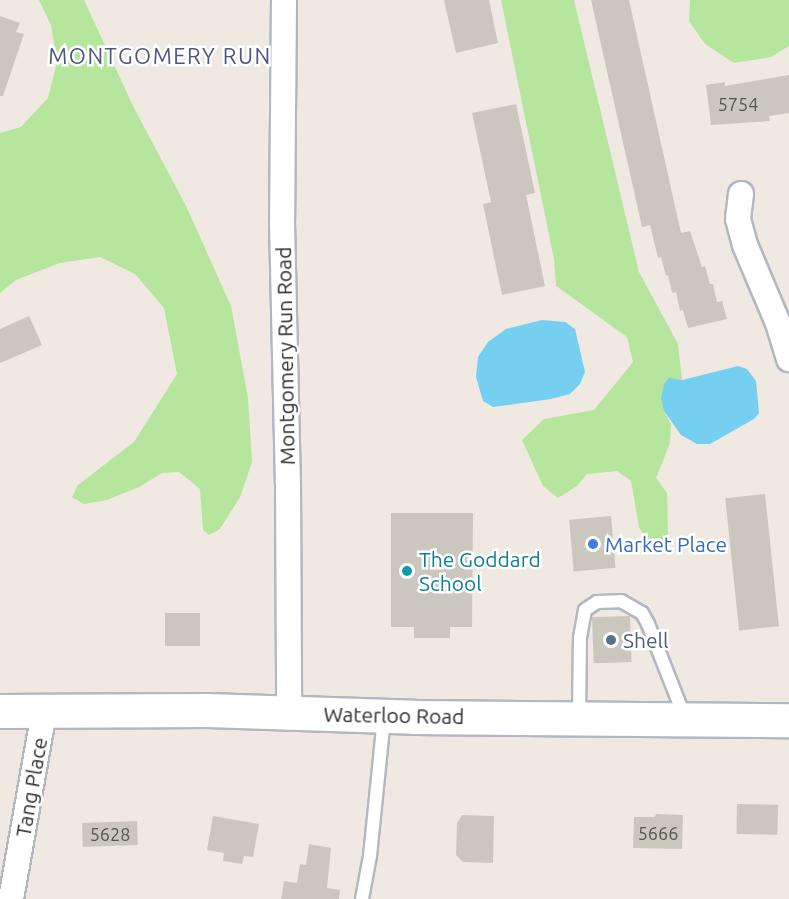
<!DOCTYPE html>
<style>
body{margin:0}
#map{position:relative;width:789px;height:899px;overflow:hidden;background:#efe9e1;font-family:Ubuntu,sans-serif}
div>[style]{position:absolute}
.green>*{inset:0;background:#b6e59e}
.water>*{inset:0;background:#75cff0}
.building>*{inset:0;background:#cbc7bf;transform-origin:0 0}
.roads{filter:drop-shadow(2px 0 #b4b7c1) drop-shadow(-2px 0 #b4b7c1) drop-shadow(0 2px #b4b7c1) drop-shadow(0 -2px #b4b7c1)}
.lane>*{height:12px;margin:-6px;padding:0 6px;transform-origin:6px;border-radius:6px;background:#fff}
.street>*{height:24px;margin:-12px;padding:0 12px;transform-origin:12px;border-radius:12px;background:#fff}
.secondary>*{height:33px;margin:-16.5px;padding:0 16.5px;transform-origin:16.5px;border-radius:16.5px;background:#fff}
.dots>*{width:16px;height:16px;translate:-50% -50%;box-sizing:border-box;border:3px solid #fff;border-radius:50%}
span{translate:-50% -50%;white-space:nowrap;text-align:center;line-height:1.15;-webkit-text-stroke:5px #fff;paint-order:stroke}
.number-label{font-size:18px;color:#555452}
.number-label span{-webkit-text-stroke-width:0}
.street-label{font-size:21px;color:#2e2e2e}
.shop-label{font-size:21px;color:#366cbe}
.left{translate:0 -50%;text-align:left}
.culture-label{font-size:21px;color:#0d838f}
.service-label{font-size:21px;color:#4e5e75}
.neighbourhood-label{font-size:22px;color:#4d5680;letter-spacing:1.5px}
</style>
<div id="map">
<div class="green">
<i style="clip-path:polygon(39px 0,84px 0,133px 106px,186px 206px,231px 306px,248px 398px,252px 462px,240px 497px,220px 529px,209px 535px,203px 530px,200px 489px,179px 472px,162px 473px,139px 487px,107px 500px,84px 504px,72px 497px,78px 485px,134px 442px,177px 374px,164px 308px,135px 274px,100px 257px,60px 263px,16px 280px,0 293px,0 133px,21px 127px,48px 98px,57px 62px,51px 25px)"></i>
<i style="clip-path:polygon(501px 0,574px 0,639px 272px,678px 344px,682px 380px,669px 379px,664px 411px,671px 424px,670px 443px,656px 478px,667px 493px,668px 534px,655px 551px,639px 527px,631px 481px,617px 471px,587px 474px,577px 486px,558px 498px,543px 486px,522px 440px,544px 419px,594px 410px,633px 362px,627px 337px,556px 286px,554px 259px)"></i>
<i style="clip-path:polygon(690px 0,789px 0,789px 46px,771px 57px,734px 63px,705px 44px,689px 21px)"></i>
</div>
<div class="water">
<i style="clip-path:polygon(542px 320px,565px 322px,575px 329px,585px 372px,580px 384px,570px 394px,551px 399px,493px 407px,483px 401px,476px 377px,478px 357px,488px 342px,506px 329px)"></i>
<i style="clip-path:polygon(738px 366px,747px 369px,756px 381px,759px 413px,754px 419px,710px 444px,697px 444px,681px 435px,664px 411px,661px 398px,664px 384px,669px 378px,682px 380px)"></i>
</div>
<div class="building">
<i style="clip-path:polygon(444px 0,489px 0,498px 43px,456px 53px)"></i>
<i style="clip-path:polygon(591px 0,629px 0,681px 233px,690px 231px,702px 267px,705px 266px,710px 284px,713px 284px,717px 302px,722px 301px,727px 319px,688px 328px,683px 310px,680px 311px,676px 292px,672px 293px,668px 275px,666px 276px,661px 257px,658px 258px,650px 225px,642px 227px)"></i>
<i style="clip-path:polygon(0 16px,20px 23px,16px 32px,24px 34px,3px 96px,0 96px)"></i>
<i style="clip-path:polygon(789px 75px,789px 113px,769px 116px,770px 121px,711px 125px,706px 85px,725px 82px,725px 86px)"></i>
<i style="clip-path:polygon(516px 104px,535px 193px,526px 195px,545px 286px,502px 295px,483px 204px,491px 202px,472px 113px)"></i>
<i style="clip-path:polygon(29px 316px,42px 345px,0 363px,0 329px)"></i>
<i style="left:765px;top:494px;width:133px;height:40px;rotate:84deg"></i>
<i style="clip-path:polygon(391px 513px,473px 513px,472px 627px,450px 627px,450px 638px,414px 638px,414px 627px,391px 627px)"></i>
<i style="left:611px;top:516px;width:52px;height:42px;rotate:85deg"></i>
<i style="left:200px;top:613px;width:33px;height:35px;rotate:90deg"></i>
<i style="left:630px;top:616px;width:46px;height:38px;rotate:88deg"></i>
<i style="left:737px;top:804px;width:41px;height:30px;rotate:1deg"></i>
<i style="clip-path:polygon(656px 814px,683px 815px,682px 849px,633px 848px,634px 817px,655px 817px)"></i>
<i style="clip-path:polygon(462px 815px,494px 816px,493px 863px,463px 862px,456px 855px,457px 823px)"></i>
<i style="clip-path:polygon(213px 816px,259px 824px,253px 857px,244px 856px,242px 864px,223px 861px,224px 853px,207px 850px)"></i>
<i style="left:137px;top:821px;width:24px;height:55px;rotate:88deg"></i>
<i style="clip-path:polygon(309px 844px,331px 848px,327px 888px,340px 890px,339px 899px,281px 899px,284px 881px,297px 883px,300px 864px,306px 865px)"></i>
</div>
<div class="roads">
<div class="lane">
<i style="left:579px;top:716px;width:78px;rotate:-89.3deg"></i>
<i style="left:580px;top:638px;width:28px;rotate:-80deg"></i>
<i style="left:585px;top:610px;width:14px;rotate:-34deg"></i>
<i style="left:597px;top:602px;width:24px;rotate:-2deg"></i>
<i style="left:621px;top:601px;width:24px;rotate:30deg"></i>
<i style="left:642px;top:613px;width:13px;rotate:61deg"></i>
<i style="left:648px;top:624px;width:101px;rotate:68.5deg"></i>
<i style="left:362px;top:899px;width:44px;rotate:-79.5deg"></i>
<i style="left:370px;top:856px;width:138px;rotate:-84.2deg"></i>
</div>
<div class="street">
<i style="left:284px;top:0;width:222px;rotate:90.5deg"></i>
<i style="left:282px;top:222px;width:263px;rotate:88.7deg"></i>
<i style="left:288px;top:485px;width:227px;rotate:89.7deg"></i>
<i style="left:741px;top:194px;width:25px;rotate:97deg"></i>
<i style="left:738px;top:219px;width:27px;rotate:75deg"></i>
<i style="left:745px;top:245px;width:85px;rotate:67.1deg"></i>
<i style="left:778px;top:323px;width:38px;rotate:73deg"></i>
<i style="left:11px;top:899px;width:191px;rotate:-80deg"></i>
</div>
<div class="secondary">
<i style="left:0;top:711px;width:207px;rotate:-0.3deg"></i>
<i style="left:207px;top:710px;width:207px;rotate:1.9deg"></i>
<i style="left:414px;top:717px;width:375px;rotate:0.5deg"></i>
</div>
</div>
<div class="dots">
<i style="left:593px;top:544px;background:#3f7fe0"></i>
<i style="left:407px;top:571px;background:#0f9aa8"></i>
<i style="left:611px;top:640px;background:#5c6f8a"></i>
</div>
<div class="number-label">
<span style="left:738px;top:104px">5754</span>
<span style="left:658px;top:833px">5666</span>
<span style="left:110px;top:834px">5628</span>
</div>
<div class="street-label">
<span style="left:285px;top:356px;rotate:-91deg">Montgomery Run Road</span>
<span style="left:394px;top:715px;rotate:1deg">Waterloo Road</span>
<span style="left:31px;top:787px;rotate:-80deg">Tang Place</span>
</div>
<div class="shop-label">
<span class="left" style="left:605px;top:544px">Market Place</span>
</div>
<div class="culture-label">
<span class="left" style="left:419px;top:571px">The Goddard<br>School</span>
</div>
<div class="service-label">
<span class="left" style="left:623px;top:640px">Shell</span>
</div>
<div class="neighbourhood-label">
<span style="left:160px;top:56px">MONTGOMERY RUN</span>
</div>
</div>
